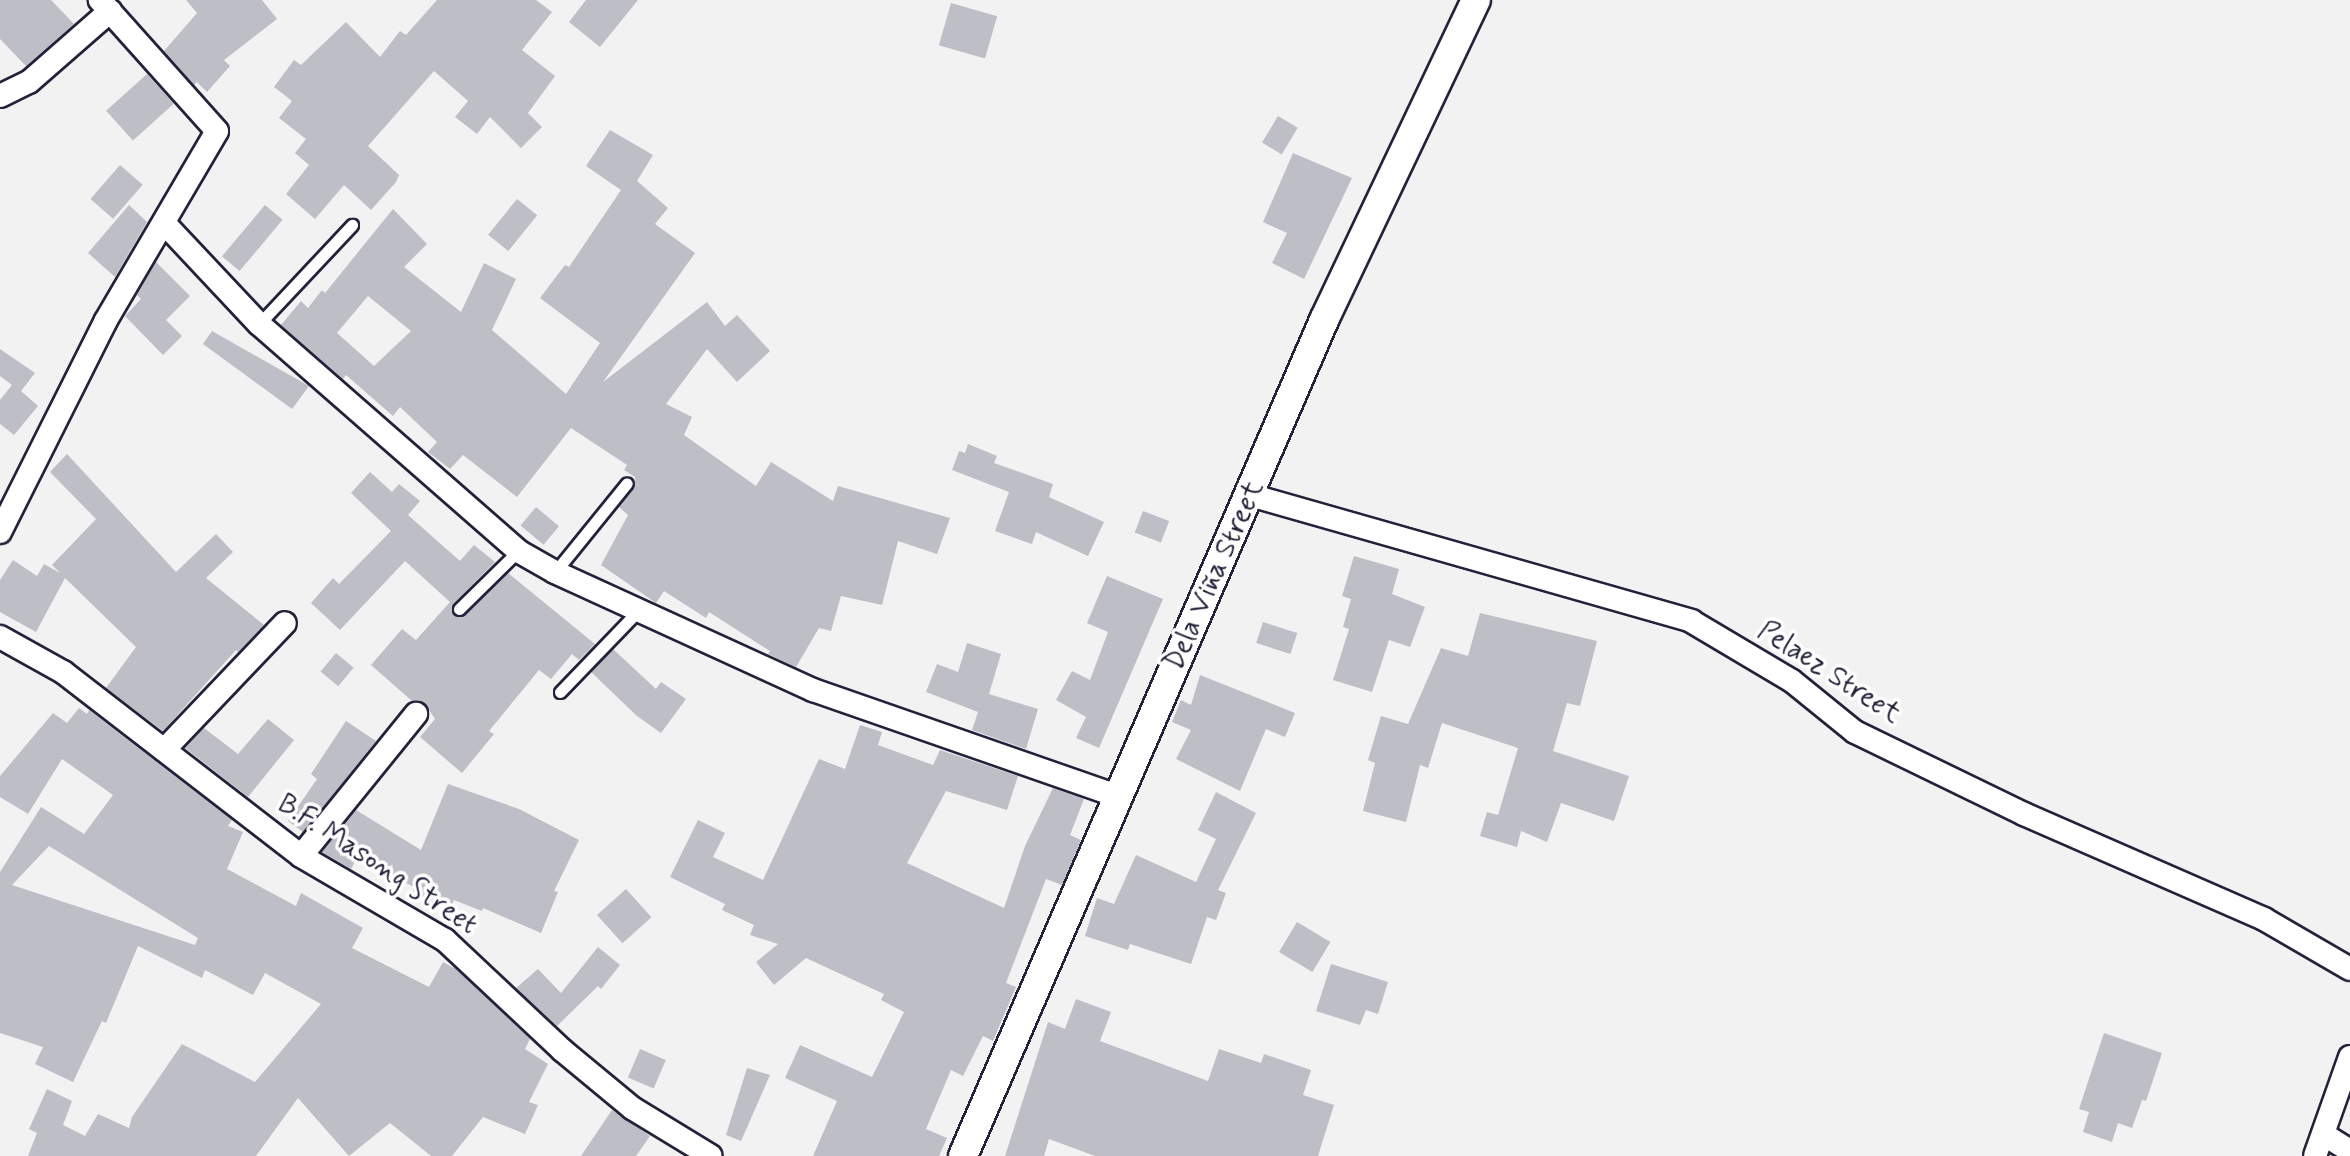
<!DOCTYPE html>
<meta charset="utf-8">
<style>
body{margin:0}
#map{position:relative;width:2350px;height:1156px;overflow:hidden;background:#f2f2f3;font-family:Mynerve,sans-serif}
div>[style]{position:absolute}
.building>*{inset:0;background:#bebec6;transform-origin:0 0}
.roads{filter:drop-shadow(2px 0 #22223b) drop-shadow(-2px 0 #22223b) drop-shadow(0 2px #22223b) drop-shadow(0 -2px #22223b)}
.service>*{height:11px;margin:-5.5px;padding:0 5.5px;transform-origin:5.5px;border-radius:5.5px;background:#fff}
.minor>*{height:22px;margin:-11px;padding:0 11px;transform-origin:11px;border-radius:11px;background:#fff}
.tertiary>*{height:28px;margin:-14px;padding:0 14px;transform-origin:14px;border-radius:14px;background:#fff}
span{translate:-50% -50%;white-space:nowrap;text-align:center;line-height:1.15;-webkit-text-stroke:7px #fff;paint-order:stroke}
.street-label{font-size:28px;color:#22223b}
</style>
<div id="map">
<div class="building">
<i style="clip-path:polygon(0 0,51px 0,74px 24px,26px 66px,0 39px)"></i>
<i style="clip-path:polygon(186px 0,262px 0,277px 19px,224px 60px,230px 66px,207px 92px,197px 82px,194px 85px,164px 51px,197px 13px)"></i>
<i style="clip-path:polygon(437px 0,536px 0,552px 12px,522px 50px,555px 76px,528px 113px,542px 127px,521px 148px,490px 117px,477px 134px,455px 117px,468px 101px,434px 71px,368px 146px,399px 175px,396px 182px,371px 210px,344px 185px,315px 219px,286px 194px,309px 165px,295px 153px,306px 139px,279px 118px,292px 101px,274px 87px,294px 60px,301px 65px,346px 22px,380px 57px,400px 31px,406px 35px)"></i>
<i style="clip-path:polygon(586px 0,638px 0,600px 47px,569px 22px)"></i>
<i style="left:951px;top:3px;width:48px;height:44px;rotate:16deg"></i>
<i style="left:147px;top:74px;width:40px;height:55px;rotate:48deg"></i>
<i style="left:1278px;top:116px;width:23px;height:31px;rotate:31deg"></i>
<i style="clip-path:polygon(evenodd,610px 130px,653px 155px,637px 181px,668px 208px,655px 224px,695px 253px,603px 382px,707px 302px,725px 326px,737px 315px,770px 351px,737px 382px,707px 349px,666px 404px,692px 417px,684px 435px,756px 486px,771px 462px,833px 501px,838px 486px,950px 518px,937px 554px,898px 541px,882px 605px,841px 596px,831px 631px,819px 628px,796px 667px,768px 654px,770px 651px,709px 612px,706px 618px,664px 591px,656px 603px,601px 565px,628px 515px,619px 507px,634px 488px,635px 477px,624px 470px,627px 465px,571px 428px,517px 497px,463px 455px,450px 469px,428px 452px,437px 442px,400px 407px,393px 416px,346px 375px,343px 379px,281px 325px,301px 301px,308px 308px,322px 290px,325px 293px,393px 209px,427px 244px,404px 267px,461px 312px,484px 263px,516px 279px,492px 330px,566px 394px,600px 343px,540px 298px,565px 265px,569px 267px,621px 190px,586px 166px,610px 130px,368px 296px,411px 331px,374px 366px,337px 333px,368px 296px)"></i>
<i style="clip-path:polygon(1293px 153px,1352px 178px,1304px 279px,1272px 263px,1287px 233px,1263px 222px)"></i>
<i style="left:120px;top:165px;width:30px;height:45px;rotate:41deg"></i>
<i style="left:517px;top:199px;width:26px;height:46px;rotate:39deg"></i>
<i style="clip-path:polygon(129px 205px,147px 222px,115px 277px,88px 253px)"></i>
<i style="left:265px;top:205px;width:23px;height:67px;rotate:40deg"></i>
<i style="clip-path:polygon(156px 262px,190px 296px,166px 320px,182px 336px,163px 355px,125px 316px,141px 299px,137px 295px)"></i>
<i style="clip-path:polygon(212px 331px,309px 386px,292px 409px,203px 344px)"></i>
<i style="clip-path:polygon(0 349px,35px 373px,21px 391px,38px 406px,14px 435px,0 424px,0 400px,12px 385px,0 376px)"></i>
<i style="clip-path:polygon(968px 444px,997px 456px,994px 463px,1053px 484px,1049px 497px,1104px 522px,1088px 556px,1036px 532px,1032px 544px,995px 531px,1009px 492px,952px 470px,959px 451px,965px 453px)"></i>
<i style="clip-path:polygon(67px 454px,176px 572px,216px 534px,233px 552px,206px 578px,264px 625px,238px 652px,236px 650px,163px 731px,106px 688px,136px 647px,65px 578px,36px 632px,0 612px,0 580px,13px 560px,37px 576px,44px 564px,60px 573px,52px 565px,96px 519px,50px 472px)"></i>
<i style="clip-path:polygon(370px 472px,392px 492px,399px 484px,420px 501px,408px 515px,460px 561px,474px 545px,495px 562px,453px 604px,454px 615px,465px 615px,508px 573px,595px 644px,579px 660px,572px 654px,551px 679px,539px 670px,489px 731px,494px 734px,462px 773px,420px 737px,435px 719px,425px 704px,412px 701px,371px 665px,402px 629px,416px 640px,450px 602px,405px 561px,340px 630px,311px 603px,333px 578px,339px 584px,391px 531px,351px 493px)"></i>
<i style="left:536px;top:507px;width:30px;height:24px;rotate:40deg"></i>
<i style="left:1143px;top:511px;width:28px;height:23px;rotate:21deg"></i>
<i style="clip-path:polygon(1354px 556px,1399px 569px,1392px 594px,1425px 607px,1410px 647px,1389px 640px,1372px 692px,1333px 680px,1349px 629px,1343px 627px,1351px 599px,1342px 596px)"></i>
<i style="clip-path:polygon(1107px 576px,1163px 599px,1099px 748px,1076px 738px,1086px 717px,1056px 700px,1072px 671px,1090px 680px,1108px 632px,1087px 623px)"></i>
<i style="clip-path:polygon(1480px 613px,1597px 641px,1580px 706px,1567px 703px,1553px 751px,1629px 776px,1614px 821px,1561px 803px,1547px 842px,1521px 831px,1517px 847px,1480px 836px,1487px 812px,1498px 815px,1518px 748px,1442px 723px,1428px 768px,1420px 765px,1406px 822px,1363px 811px,1375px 763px,1368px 760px,1381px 716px,1408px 724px,1441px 648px,1468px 656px)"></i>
<i style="left:1263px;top:622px;width:36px;height:22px;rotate:18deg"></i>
<i style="clip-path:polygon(967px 643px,1001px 654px,989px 694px,1038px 709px,1026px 749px,972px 730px,978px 712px,926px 692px,937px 664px,958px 672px)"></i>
<i style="clip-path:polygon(613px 649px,656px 689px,661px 682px,686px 699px,661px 733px,637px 716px,591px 672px)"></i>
<i style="left:336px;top:653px;width:23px;height:24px;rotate:40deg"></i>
<i style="clip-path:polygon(1200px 675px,1295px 713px,1285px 737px,1266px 729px,1240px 791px,1176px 759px,1191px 730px,1172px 722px,1181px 700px,1191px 705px)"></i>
<i style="clip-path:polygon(evenodd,79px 708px,87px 714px,89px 710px,232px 820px,228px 826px,243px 832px,227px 869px,296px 906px,301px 893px,363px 928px,352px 948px,429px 987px,443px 962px,456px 969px,530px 1039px,525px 1049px,548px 1064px,529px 1102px,538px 1105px,525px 1134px,483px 1117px,452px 1156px,431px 1156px,390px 1123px,349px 1156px,298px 1098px,256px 1156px,28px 1156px,37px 1133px,29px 1129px,47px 1089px,72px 1101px,63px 1125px,85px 1136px,98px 1114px,129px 1128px,132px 1117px,182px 1044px,255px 1082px,321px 1004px,265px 973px,253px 995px,205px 970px,202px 978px,138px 946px,106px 1023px,102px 1021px,73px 1082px,35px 1064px,43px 1047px,0 1033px,0 872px,41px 807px,84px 834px,113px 795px,62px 759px,28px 814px,0 797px,0 776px,53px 713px,67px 723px,79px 708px,49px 846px,198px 938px,195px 945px,12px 885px,49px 846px)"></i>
<i style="clip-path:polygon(268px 719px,294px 740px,248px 797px,185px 748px,204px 728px,238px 754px)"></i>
<i style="clip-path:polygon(346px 721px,376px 741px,303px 832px,288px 821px,317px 779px,311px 774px)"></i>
<i style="clip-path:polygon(860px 725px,882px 732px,878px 745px,933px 765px,940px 750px,1018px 776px,1007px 810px,946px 791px,907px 863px,1004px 908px,1025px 846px,1053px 788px,1084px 799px,1070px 835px,1081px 840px,1062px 885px,1046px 879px,1006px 983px,1016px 987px,993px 1041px,983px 1036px,963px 1076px,951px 1070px,926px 1129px,947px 1138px,939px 1156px,813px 1156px,837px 1101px,785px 1078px,800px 1045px,872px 1077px,904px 1012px,881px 1000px,884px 994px,806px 958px,774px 985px,756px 962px,778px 944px,750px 935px,754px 925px,722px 910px,725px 904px,670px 877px,698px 820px,725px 833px,713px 857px,763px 880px,819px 759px,845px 769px)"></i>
<i style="clip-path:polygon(448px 784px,519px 809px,579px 840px,554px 891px,558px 892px,541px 933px,483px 908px,482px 911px,454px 900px,451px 908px,412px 894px,414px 887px,357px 858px,351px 869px,322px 852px,356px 810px,421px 850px)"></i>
<i style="clip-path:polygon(1216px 792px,1256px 813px,1218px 890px,1226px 893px,1216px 920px,1207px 917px,1191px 964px,1130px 944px,1128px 950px,1085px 936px,1097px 898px,1114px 904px,1136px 855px,1196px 882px,1216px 839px,1198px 830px)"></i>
<i style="left:626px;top:889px;width:38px;height:39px;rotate:48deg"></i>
<i style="left:1297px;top:922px;width:39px;height:35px;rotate:31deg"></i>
<i style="clip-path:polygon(598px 947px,620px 965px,601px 989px,598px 986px,557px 1026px,516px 988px,538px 969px,561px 993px)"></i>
<i style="clip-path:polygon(1331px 964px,1388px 982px,1378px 1014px,1366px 1010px,1360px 1025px,1316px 1011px)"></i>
<i style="clip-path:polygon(1076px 999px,1111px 1012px,1100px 1041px,1208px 1081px,1219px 1049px,1261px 1063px,1264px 1054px,1311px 1070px,1303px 1095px,1334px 1105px,1318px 1156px,1095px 1156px,1049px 1139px,1044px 1156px,1005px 1156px,1048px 1022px,1065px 1029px)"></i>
<i style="clip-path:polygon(2104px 1033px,2162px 1053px,2146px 1101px,2142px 1100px,2132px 1128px,2118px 1123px,2112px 1142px,2083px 1132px,2089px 1112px,2079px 1109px)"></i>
<i style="left:640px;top:1049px;width:28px;height:31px;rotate:23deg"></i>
<i style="clip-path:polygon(747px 1068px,770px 1075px,741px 1141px,726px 1135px)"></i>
<i style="clip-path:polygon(612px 1110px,650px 1136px,636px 1156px,581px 1156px)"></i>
</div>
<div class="roads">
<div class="service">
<i style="left:259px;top:324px;width:136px;rotate:-46.8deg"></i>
<i style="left:555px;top:572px;width:114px;rotate:-51deg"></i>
<i style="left:459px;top:609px;width:83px;rotate:-44.5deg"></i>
<i style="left:560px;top:692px;width:114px;rotate:-46.1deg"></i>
</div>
<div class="minor">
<i style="left:0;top:96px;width:32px;rotate:-26deg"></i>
<i style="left:29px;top:82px;width:108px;rotate:-41.2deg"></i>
<i style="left:165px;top:224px;width:137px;rotate:46.8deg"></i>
<i style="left:259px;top:324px;width:344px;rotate:41.2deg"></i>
<i style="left:518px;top:551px;width:43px;rotate:29.6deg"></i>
<i style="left:555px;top:572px;width:284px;rotate:24.6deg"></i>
<i style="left:813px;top:690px;width:323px;rotate:19.2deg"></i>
<i style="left:1250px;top:495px;width:459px;rotate:15.9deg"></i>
<i style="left:1691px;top:621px;width:117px;rotate:30.7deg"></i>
<i style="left:1792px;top:681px;width:81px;rotate:39deg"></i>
<i style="left:1855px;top:732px;width:188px;rotate:25.9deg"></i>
<i style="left:2024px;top:814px;width:262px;rotate:23.6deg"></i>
<i style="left:2264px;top:919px;width:99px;rotate:30.2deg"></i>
<i style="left:0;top:532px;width:235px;rotate:-63.4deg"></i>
<i style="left:105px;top:322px;width:221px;rotate:-59.6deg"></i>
<i style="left:217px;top:131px;width:176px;rotate:-131.8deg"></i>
<i style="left:0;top:637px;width:72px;rotate:29.1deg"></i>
<i style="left:63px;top:672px;width:301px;rotate:37.7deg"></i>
<i style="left:301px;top:856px;width:167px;rotate:30.3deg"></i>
<i style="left:445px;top:940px;width:161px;rotate:43.2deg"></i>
<i style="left:562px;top:1050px;width:91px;rotate:39.6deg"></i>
<i style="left:632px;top:1108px;width:92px;rotate:31.3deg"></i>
<i style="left:164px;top:750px;width:175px;rotate:-46.4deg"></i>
<i style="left:301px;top:856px;width:183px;rotate:-51deg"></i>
<i style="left:2323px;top:1134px;width:32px;rotate:32deg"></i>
<i style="left:2315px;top:1156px;width:105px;rotate:-70.5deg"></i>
</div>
<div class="tertiary">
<i style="left:963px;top:1156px;width:911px;rotate:-66.64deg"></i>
<i style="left:1324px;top:320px;width:354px;rotate:-64.6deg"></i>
</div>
</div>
<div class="street-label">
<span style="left:1215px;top:576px;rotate:-66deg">Dela Viña Street</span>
<span style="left:1829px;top:673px;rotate:33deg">Pelaez Street</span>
<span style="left:377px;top:865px;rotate:33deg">B.F. Masong Street</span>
</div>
</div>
